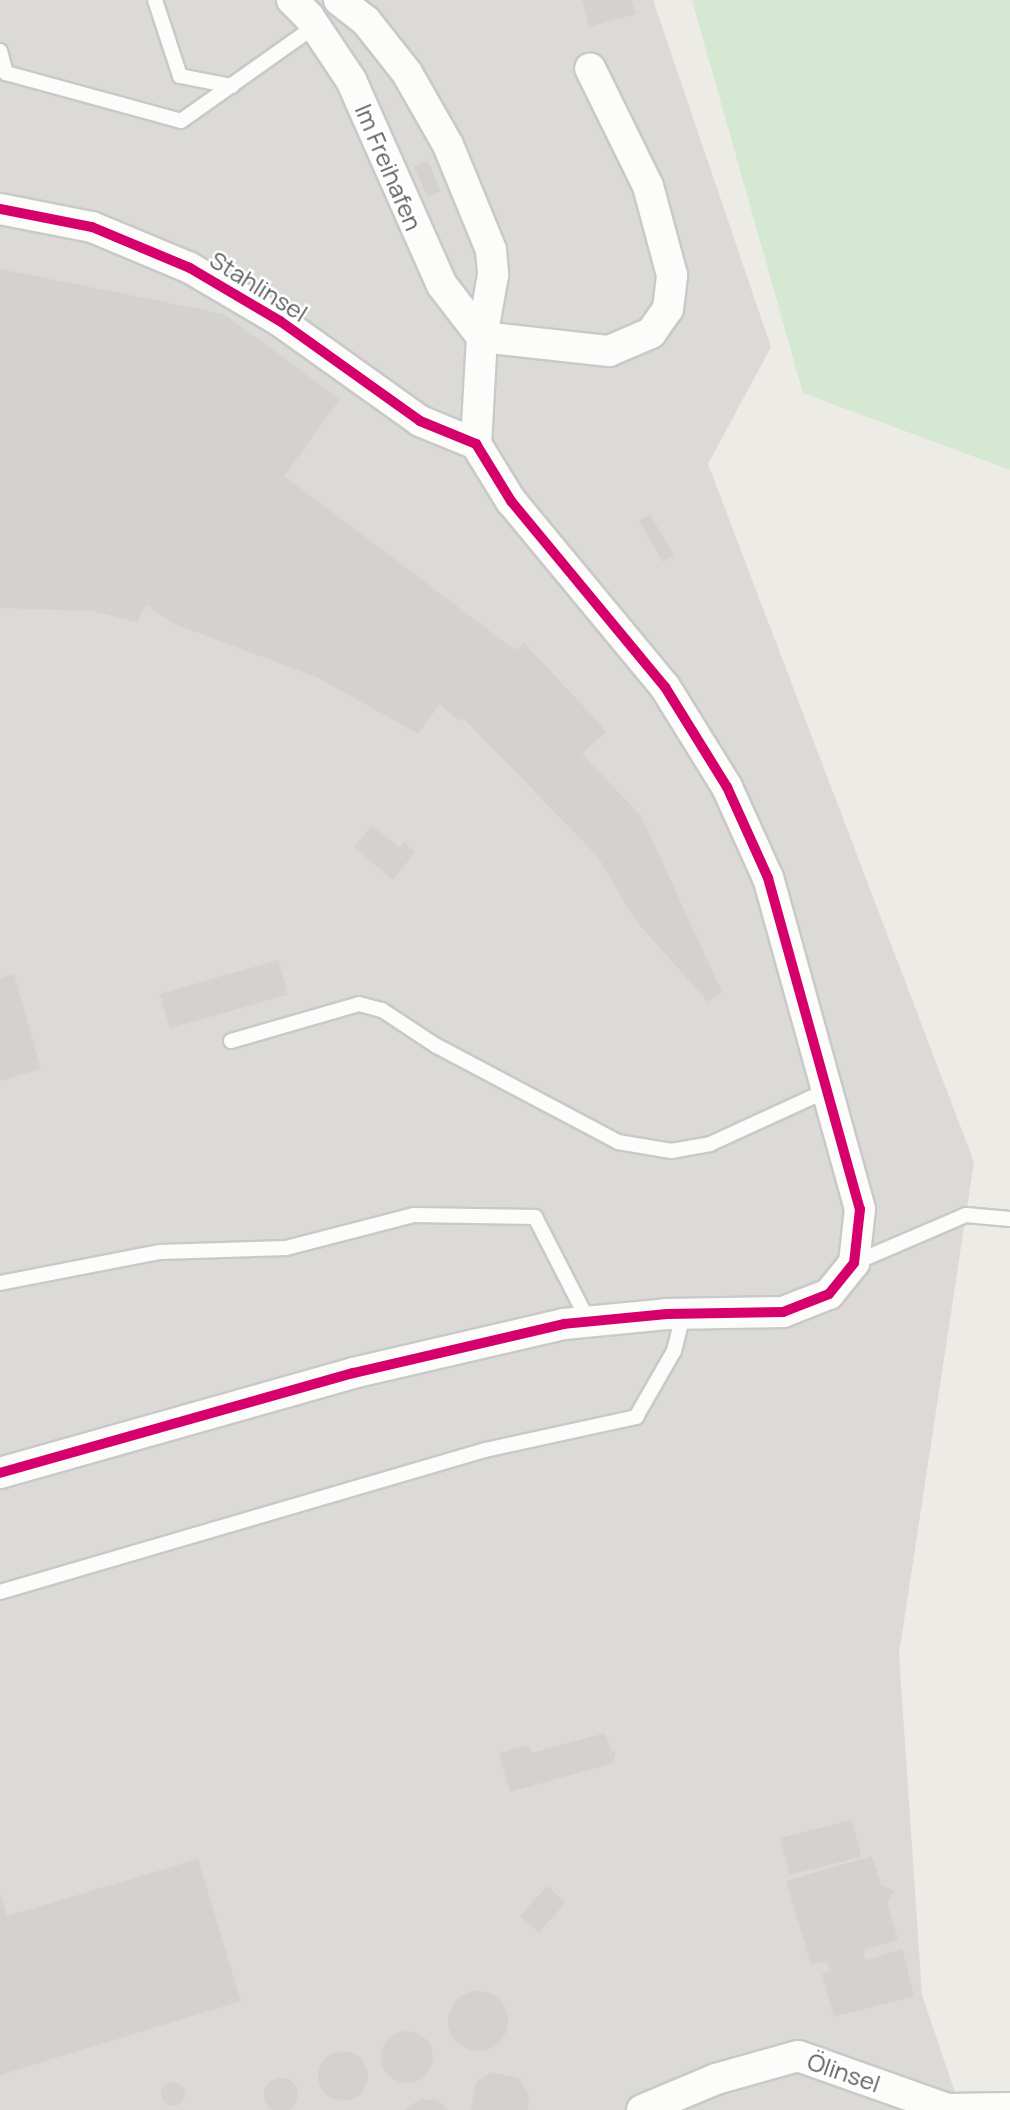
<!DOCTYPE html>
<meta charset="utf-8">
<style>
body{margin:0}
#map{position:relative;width:1010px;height:2110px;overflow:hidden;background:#ecebe6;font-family:Manrope,sans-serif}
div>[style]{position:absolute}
.industrial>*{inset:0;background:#dcdad6}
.green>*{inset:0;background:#d4e8d2}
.building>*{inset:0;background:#d3d2cf;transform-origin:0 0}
.round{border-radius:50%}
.roads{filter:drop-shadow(2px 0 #c8c9c8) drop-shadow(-2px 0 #c8c9c8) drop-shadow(0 2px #c8c9c8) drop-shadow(0 -2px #c8c9c8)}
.service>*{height:14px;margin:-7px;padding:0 7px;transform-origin:7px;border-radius:7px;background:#fcfcfb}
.minor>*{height:30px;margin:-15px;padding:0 15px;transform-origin:15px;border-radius:15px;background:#fcfcfb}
.cycleway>*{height:10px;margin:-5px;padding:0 5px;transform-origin:5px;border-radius:5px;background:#d6006c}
span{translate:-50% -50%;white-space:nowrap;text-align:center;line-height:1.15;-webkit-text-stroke:5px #fff;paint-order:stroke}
.street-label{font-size:24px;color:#5c6064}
</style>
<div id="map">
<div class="industrial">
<i style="clip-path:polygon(0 0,653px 0,771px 347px,708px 464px,974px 1162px,899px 1654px,922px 1995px,961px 2110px,0 2110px)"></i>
</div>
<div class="green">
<i style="clip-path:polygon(692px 0,1010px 0,1010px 470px,803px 393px)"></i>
</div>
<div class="building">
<i style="clip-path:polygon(582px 0,632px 0,636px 14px,589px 27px)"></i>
<i style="left:428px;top:161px;width:33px;height:15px;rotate:67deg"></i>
<i style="clip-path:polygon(0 269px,224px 314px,340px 399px,284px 476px,515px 650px,524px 643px,603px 727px,606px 732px,582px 754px,641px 816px,722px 992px,708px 1002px,636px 921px,598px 857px,463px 718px,460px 722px,440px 704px,418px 734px,319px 678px,172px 623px,146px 605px,137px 622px,92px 611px,0 608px)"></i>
<i style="left:650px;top:514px;width:48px;height:13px;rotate:60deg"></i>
<i style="clip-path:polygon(372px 825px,400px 848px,404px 842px,415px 852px,393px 880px,354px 847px)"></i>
<i style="left:278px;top:960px;width:36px;height:123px;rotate:74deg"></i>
<i style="clip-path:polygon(14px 974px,41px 1069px,0 1081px,0 978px)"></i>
<i style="clip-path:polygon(605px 1733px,611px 1752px,616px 1751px,613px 1763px,510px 1792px,499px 1753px,529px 1745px,531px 1753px)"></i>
<i style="left:852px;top:1820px;width:38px;height:74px;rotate:76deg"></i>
<i style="clip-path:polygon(872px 1856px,881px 1885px,894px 1891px,887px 1903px,898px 1940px,863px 1950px,866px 1960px,902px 1949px,914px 1996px,834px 2017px,822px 1974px,830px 1971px,827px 1961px,811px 1965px,786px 1881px)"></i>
<i style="clip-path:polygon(198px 1859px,241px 2001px,0 2075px,0 1893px,7px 1916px)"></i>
<i style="left:547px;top:1886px;width:25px;height:40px;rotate:42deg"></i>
<i class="round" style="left:448px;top:1991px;width:60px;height:60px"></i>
<i class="round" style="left:381px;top:2031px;width:52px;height:52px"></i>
<i class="round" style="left:318px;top:2051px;width:50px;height:50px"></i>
<i style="clip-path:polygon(492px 2072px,519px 2078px,529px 2094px,528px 2110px,471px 2110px,476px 2082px)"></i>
<i class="round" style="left:264px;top:2078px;width:34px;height:34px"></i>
<i class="round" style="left:161px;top:2082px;width:24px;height:24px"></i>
<i style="clip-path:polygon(420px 2099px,437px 2100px,448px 2110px,404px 2110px)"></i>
</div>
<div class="roads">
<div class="service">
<i style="left:155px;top:0;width:80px;rotate:71.8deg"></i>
<i style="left:180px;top:76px;width:53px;rotate:10.9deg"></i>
<i style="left:0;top:51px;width:23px;rotate:75deg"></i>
<i style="left:6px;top:73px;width:181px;rotate:15.3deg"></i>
<i style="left:181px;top:121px;width:164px;rotate:-35.3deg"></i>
<i style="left:231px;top:1041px;width:133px;rotate:-16.1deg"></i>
<i style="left:359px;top:1004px;width:24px;rotate:15deg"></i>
<i style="left:382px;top:1010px;width:64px;rotate:33.4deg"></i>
<i style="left:435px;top:1045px;width:207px;rotate:27.9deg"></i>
<i style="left:618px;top:1142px;width:54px;rotate:9.6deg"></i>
<i style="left:671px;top:1151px;width:40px;rotate:-10deg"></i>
<i style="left:710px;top:1144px;width:128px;rotate:-24.6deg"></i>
<i style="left:854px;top:1263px;width:122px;rotate:-23.2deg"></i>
<i style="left:966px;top:1215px;width:44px;rotate:5.2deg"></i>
<i style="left:0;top:1283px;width:163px;rotate:-11deg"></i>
<i style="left:160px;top:1252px;width:126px;rotate:-1.8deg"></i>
<i style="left:286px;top:1248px;width:132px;rotate:-14.5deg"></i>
<i style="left:414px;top:1215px;width:121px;rotate:0.9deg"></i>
<i style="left:535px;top:1217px;width:118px;rotate:62.8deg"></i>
<i style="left:0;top:1592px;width:505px;rotate:-16.32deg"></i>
<i style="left:485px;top:1450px;width:155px;rotate:-12.3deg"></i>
<i style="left:636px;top:1417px;width:76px;rotate:-60.1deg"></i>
<i style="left:674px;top:1351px;width:38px;rotate:-76deg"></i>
</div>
<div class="minor">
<i style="left:292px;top:0;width:24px;rotate:45deg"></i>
<i style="left:309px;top:17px;width:76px;rotate:56.3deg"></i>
<i style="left:351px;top:80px;width:224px;rotate:66.1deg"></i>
<i style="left:442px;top:285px;width:66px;rotate:52.4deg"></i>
<i style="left:339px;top:0;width:34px;rotate:38deg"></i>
<i style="left:366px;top:21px;width:66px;rotate:51.7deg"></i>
<i style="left:407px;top:73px;width:83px;rotate:60.3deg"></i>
<i style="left:448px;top:145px;width:113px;rotate:67.7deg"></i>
<i style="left:491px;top:250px;width:25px;rotate:85deg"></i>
<i style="left:493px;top:275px;width:63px;rotate:100.1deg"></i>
<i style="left:482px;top:337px;width:107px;rotate:93.2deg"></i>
<i style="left:0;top:209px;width:94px;rotate:11.1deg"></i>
<i style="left:92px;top:227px;width:106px;rotate:22.7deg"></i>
<i style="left:190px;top:268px;width:104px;rotate:30.5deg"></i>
<i style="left:280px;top:321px;width:172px;rotate:35.5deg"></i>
<i style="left:420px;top:421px;width:61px;rotate:22.3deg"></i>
<i style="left:482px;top:337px;width:128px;rotate:6.3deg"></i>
<i style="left:609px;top:351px;width:46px;rotate:-23.2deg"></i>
<i style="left:651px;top:333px;width:29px;rotate:-55deg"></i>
<i style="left:668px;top:309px;width:34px;rotate:-83deg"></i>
<i style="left:672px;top:275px;width:92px;rotate:-105.1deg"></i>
<i style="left:648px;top:186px;width:131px;rotate:-116.2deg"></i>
<i style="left:0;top:1473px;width:367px;rotate:-15.8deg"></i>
<i style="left:353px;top:1373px;width:217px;rotate:-13.1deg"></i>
<i style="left:564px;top:1324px;width:103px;rotate:-5.5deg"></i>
<i style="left:667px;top:1314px;width:116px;rotate:-1deg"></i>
<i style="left:783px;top:1312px;width:49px;rotate:-21.4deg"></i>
<i style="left:829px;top:1294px;width:40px;rotate:-51deg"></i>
<i style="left:854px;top:1263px;width:54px;rotate:-83.7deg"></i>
<i style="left:860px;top:1209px;width:344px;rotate:-105.5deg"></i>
<i style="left:768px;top:878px;width:100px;rotate:-114.3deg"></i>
<i style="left:727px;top:787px;width:118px;rotate:-121.8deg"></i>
<i style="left:665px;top:687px;width:241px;rotate:-129.6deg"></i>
<i style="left:511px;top:501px;width:67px;rotate:-121.6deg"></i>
<i style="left:642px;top:2110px;width:80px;rotate:-22.7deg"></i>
<i style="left:716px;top:2079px;width:85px;rotate:-15.7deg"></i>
<i style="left:798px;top:2056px;width:159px;rotate:19.5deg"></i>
<i style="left:948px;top:2109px;width:62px;rotate:-0.9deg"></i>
</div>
</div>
<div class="cycleway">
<i style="left:0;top:209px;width:94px;rotate:11.1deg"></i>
<i style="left:92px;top:227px;width:106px;rotate:22.7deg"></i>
<i style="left:190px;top:268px;width:104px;rotate:30.5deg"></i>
<i style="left:280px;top:321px;width:172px;rotate:35.5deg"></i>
<i style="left:420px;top:421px;width:61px;rotate:22.3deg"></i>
<i style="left:476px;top:444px;width:67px;rotate:58.4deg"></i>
<i style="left:511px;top:501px;width:241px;rotate:50.4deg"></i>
<i style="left:665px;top:687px;width:118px;rotate:58.2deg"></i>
<i style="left:727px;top:787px;width:100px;rotate:65.7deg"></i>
<i style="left:768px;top:878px;width:344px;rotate:74.5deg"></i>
<i style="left:860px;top:1209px;width:54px;rotate:96.3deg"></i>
<i style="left:854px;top:1263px;width:40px;rotate:129deg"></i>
<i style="left:829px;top:1294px;width:49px;rotate:158.6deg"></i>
<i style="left:783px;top:1312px;width:116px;rotate:179deg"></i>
<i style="left:667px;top:1314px;width:103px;rotate:174.5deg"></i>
<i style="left:564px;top:1324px;width:217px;rotate:166.9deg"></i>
<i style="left:353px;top:1373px;width:367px;rotate:164.2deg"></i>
</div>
<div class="street-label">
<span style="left:389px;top:167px;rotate:67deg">Im Freihafen</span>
<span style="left:259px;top:286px;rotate:32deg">Stahlinsel</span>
<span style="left:844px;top:2072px;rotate:19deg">Ölinsel</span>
</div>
</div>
